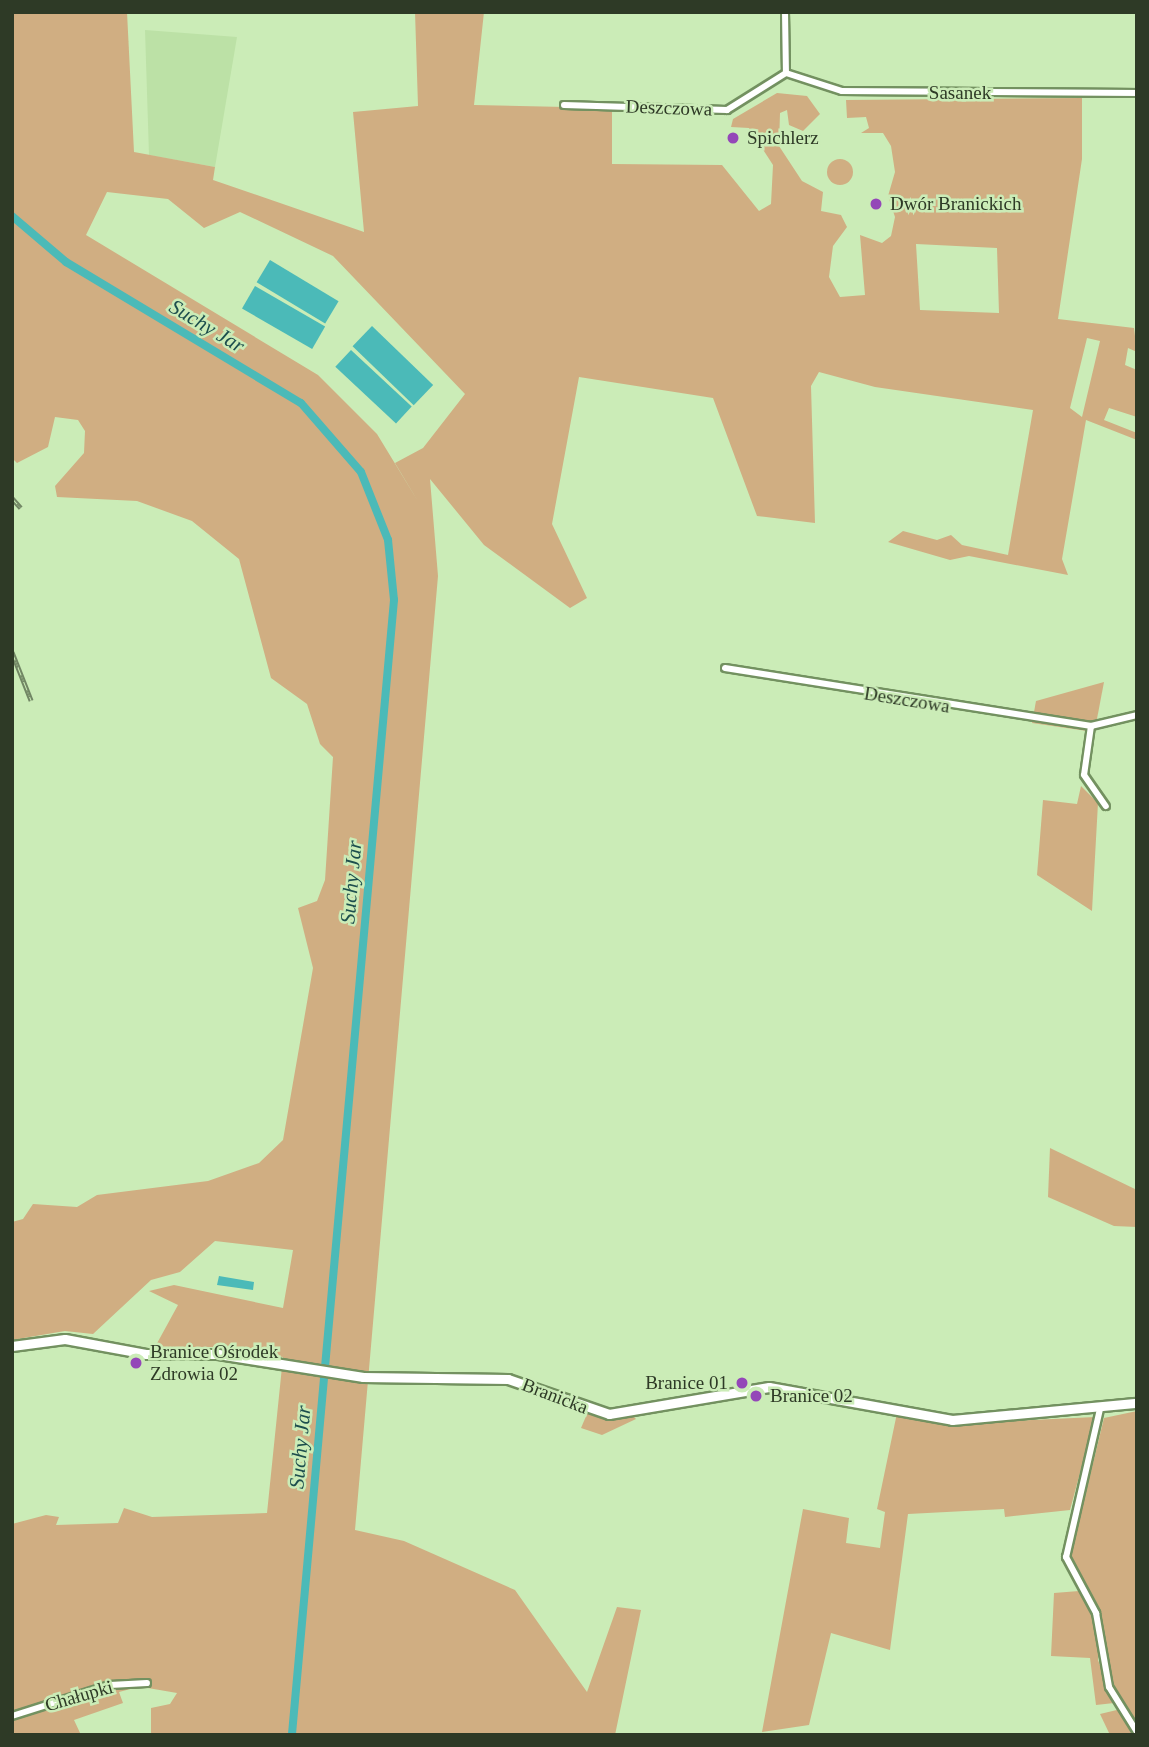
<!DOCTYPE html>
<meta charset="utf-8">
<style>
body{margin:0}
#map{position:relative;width:1149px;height:1747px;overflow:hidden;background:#cbecb7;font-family:Georgia,serif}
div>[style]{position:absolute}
.built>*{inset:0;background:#bce1a6}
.green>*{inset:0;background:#d0ae82}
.round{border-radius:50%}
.water>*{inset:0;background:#4bbab8;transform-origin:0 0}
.canal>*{height:8px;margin:-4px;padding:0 4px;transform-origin:4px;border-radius:4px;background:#4bbab8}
.roads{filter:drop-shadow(2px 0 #739160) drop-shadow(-2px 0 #739160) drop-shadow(0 2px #739160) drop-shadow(0 -2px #739160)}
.street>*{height:6px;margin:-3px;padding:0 3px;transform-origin:3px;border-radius:3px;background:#fff}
.secondary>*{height:9px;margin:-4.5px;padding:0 4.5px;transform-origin:4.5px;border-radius:4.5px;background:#fff}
.rail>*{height:5px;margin-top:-2.5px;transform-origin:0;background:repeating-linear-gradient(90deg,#cbecb7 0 8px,#718664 0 16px);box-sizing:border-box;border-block:2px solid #718664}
.dots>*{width:19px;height:19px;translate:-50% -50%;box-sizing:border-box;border:4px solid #cbecb7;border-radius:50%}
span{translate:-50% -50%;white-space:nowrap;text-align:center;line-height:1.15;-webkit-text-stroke:5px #cbecb7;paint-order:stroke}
.street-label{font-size:19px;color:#2e3a26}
.poi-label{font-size:19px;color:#2e3a26}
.left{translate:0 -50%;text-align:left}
.right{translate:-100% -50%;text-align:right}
.water-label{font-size:21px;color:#1d4e4d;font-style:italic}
.frame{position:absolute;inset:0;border:14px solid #2e3a26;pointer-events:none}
</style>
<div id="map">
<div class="built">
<i style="clip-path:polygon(145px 30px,237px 37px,215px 167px,149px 155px)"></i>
</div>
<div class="green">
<i style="clip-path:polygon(evenodd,12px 12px,127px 12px,134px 152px,215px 167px,213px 180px,364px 232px,353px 112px,418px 106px,415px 12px,484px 12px,474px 105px,612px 108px,612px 164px,722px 165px,759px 211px,771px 204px,773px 165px,749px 128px,731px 127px,733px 119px,777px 93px,807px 96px,820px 114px,803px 131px,789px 125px,787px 110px,780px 113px,779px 146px,802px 181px,823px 192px,821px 211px,841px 215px,847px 227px,833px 246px,829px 277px,840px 297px,865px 295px,860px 235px,882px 243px,891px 236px,895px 217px,888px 196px,895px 172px,891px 146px,883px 133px,861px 133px,869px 128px,866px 117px,847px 118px,846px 100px,1082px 98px,1082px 159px,1058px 319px,1134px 328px,1137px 352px,1128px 348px,1125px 365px,1137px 370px,1137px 417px,1109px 408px,1104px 420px,1137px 433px,1137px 440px,1086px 420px,1062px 559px,1068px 575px,969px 556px,950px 560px,888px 542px,903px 531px,937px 540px,951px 535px,962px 545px,1008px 555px,1033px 410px,875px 387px,819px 372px,811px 386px,815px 523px,757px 516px,713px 398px,579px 377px,552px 524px,587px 598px,570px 608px,484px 545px,430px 479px,438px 576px,355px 1530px,404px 1541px,515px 1590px,587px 1692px,617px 1607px,641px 1610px,615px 1735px,151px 1735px,151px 1708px,170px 1704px,177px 1693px,148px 1688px,148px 1682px,112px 1682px,12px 1714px,12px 1524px,46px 1515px,59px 1517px,56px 1525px,118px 1523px,124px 1508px,152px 1517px,267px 1513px,283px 1357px,216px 1347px,155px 1347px,178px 1305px,149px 1291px,174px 1285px,283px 1308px,293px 1250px,215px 1241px,180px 1272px,151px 1280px,93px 1334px,65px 1331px,12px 1340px,12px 1222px,23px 1219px,33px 1204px,77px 1207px,97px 1195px,208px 1181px,259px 1163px,283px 1140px,313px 968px,298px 908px,317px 901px,325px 880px,333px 757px,320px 744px,307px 704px,271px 678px,239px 559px,192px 521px,137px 501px,57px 497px,55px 486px,84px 453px,85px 431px,78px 420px,55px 417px,48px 447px,17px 463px,12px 458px,12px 12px,107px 192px,168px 199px,204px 228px,240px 212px,333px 256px,465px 394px,423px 448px,395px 463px,419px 503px,377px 434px,318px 375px,86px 235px,107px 192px,12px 12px,916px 244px,997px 248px,999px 313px,920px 310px,916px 244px,12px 12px,1087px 338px,1100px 341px,1082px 417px,1070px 408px,1087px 338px)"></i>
<i class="round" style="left:827px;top:159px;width:26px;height:26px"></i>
<i style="clip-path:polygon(1104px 682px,1096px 724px,1087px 731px,1032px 723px,1036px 701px)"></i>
<i style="clip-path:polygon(1081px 786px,1098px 803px,1092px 911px,1037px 875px,1043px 800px,1077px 804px)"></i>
<i style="clip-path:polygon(1050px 1148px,1137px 1190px,1137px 1227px,1114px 1226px,1048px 1197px)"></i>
<i style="clip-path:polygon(1137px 1411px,1137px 1726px,1112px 1683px,1099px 1611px,1070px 1558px,1104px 1418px)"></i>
<i style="clip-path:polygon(897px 1413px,947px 1424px,1095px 1417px,1070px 1510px,1005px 1517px,1004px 1509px,908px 1514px,890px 1650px,831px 1633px,809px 1725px,762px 1732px,803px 1509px,849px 1518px,846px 1543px,880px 1548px,885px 1512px,877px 1509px)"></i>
<i style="clip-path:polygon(587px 1414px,631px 1414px,636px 1419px,602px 1435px,581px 1428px)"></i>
<i style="clip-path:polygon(1079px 1591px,1098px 1627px,1098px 1660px,1114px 1703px,1096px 1705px,1090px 1658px,1051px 1656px,1054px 1593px)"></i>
<i style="clip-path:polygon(118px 1686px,138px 1687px,119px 1692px,123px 1703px,74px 1720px,81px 1735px,12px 1735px,12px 1718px)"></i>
<i style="clip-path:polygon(1121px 1709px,1136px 1735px,1110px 1735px,1100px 1714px)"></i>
</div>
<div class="water">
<i style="left:270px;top:260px;width:80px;height:26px;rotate:31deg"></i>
<i style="left:255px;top:286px;width:81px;height:26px;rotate:30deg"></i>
<i style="left:372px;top:326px;width:85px;height:28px;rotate:44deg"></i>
<i style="left:351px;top:350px;width:83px;height:23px;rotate:43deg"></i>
<i style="clip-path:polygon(219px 1276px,254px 1282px,253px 1290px,217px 1285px)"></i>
</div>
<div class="canal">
<i style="left:12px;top:216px;width:71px;rotate:40.4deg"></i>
<i style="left:66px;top:262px;width:274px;rotate:31deg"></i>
<i style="left:301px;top:403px;width:91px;rotate:49deg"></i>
<i style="left:361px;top:472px;width:73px;rotate:68.3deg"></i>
<i style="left:388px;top:540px;width:60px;rotate:84.3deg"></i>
<i style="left:394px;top:600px;width:1140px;rotate:95.14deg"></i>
</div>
<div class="roads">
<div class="street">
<i style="left:785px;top:12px;width:61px;rotate:89.1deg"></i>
<i style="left:786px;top:73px;width:59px;rotate:17.8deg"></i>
<i style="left:842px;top:91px;width:295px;rotate:0.4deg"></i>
<i style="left:564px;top:105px;width:163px;rotate:1.8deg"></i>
<i style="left:727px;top:110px;width:70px;rotate:-32.1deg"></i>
<i style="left:725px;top:668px;width:371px;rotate:9deg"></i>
<i style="left:1091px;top:726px;width:47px;rotate:-13.4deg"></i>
<i style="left:1091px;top:726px;width:49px;rotate:98.1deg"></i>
<i style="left:1084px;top:775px;width:38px;rotate:55deg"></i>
<i style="left:1100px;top:1409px;width:152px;rotate:102.9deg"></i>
<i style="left:1066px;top:1557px;width:64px;rotate:61.8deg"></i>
<i style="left:1096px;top:1613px;width:75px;rotate:80deg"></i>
<i style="left:1109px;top:1687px;width:53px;rotate:58.1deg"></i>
<i style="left:12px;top:1716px;width:103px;rotate:-17.6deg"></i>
<i style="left:110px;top:1685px;width:37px;rotate:-3deg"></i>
</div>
<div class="secondary">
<i style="left:12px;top:1346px;width:53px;rotate:-7.5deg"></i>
<i style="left:65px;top:1339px;width:82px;rotate:10.5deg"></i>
<i style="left:146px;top:1354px;width:72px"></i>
<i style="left:218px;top:1354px;width:147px;rotate:9deg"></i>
<i style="left:363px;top:1377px;width:145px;rotate:0.8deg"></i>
<i style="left:508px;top:1379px;width:107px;rotate:19.1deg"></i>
<i style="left:609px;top:1414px;width:162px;rotate:-9.6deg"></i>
<i style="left:769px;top:1387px;width:186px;rotate:10.2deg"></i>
<i style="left:952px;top:1420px;width:186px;rotate:-5.3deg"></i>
</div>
</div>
<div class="rail">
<i style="left:12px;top:498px;width:13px;rotate:48deg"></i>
<i style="left:12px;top:652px;width:52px;rotate:68.4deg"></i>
</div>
<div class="dots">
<i style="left:733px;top:138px;background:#9447b8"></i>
<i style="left:876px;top:204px;background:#9447b8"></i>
<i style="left:136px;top:1363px;background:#9447b8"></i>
<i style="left:742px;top:1383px;background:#9447b8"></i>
<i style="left:756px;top:1396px;background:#9447b8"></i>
</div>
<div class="street-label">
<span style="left:960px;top:93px">Sasanek</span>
<span style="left:669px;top:108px;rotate:2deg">Deszczowa</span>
<span style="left:907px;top:700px;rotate:9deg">Deszczowa</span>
<span style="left:555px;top:1396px;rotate:21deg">Branicka</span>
<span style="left:79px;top:1696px;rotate:-16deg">Chałupki</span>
</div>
<div class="poi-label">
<span class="left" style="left:747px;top:138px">Spichlerz</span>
<span class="left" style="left:890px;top:204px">Dwór Branickich</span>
<span class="left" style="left:150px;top:1363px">Branice Ośrodek<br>Zdrowia 02</span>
<span class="right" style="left:728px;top:1383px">Branice 01</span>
<span class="left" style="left:770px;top:1396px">Branice 02</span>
</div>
<div class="water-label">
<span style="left:207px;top:326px;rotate:31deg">Suchy Jar</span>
<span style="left:351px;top:882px;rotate:-85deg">Suchy Jar</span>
<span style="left:300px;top:1447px;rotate:-85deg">Suchy Jar</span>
</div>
<div class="frame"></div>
</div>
